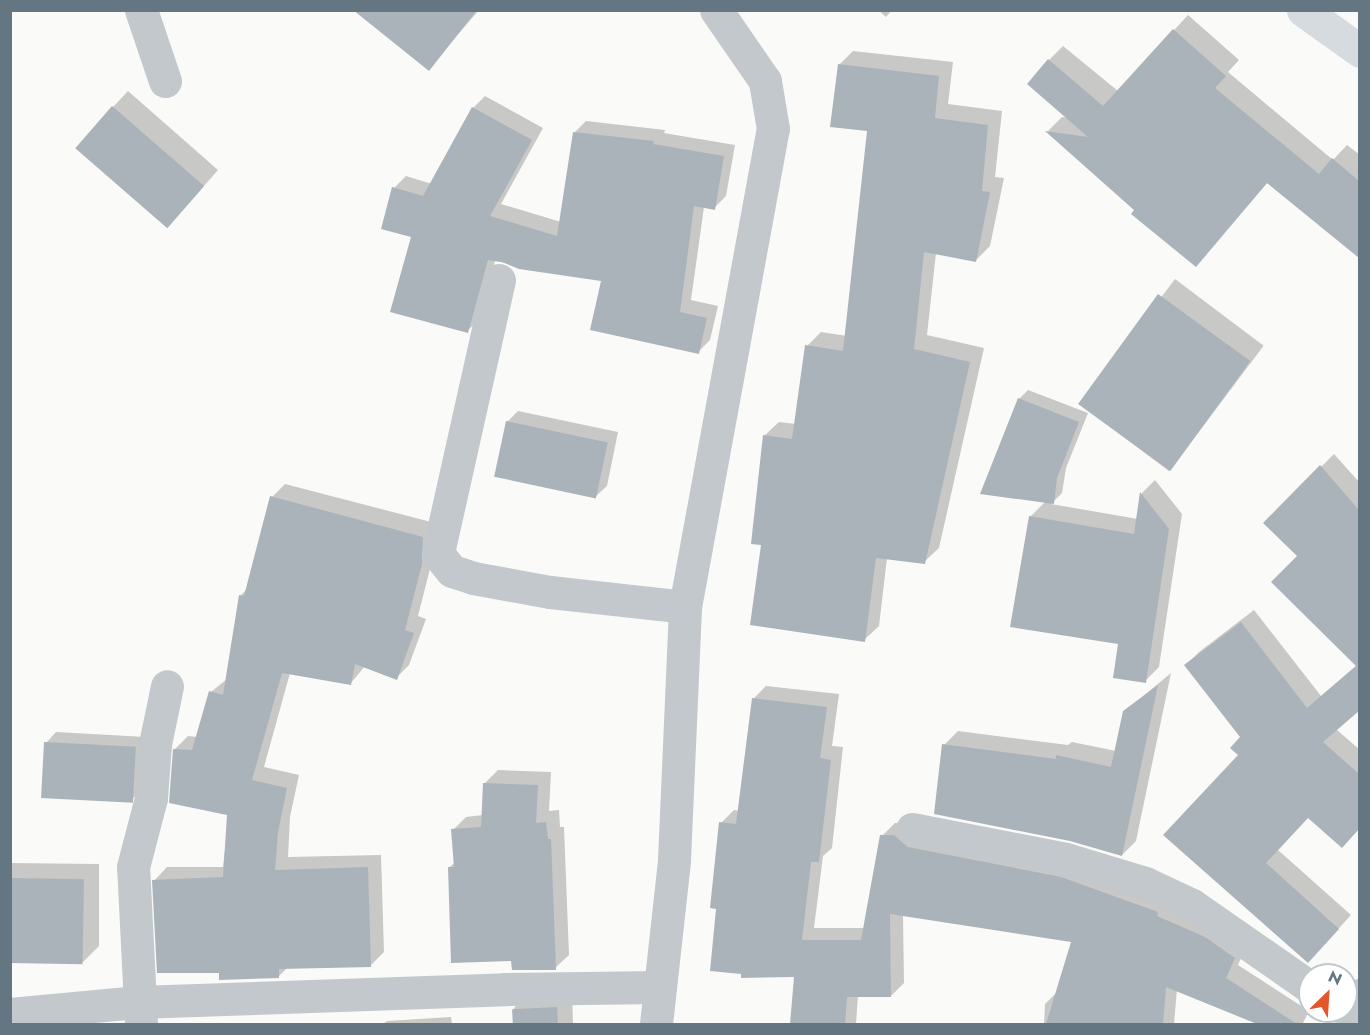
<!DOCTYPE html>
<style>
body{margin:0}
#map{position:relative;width:1370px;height:1035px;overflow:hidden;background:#fafaf8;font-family:Jost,sans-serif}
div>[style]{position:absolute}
.shadow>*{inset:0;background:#0003;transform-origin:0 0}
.building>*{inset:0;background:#aab3b9;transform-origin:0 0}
.street>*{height:33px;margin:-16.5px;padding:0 16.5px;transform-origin:16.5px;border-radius:16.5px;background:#c3c8cc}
.secondary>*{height:33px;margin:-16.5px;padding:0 16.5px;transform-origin:16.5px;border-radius:16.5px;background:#d6dbdf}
span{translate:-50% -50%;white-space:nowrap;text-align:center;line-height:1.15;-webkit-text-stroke:6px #fff;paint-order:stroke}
.frame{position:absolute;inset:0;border:12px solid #657683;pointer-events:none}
.north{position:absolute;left:1298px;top:963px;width:60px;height:60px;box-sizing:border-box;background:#fff;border:2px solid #c1c8cd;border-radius:50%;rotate:25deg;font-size:16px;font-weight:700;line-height:24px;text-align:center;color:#657683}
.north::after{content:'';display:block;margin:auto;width:21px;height:27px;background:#e4572e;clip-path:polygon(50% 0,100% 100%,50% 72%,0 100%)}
</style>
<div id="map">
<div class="shadow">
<i style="clip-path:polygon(355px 10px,479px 10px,428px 69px)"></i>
<i style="clip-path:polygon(878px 10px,892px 10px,886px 17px)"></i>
<i style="clip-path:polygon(1188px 15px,1239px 60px,1228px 72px,1333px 160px,1347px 145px,1360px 155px,1360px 246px,1354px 252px,1268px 182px,1196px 265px,1048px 131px,1062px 117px,1069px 118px,1049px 60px,1063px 46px,1118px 91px)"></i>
<i style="clip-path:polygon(853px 51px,953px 62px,948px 104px,1002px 111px,995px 177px,1004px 178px,990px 246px,975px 261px,936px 253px,927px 335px,984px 348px,939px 548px,924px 562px,887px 558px,879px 626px,864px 640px,763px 544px,764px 436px,779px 422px,796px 424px,807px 346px,821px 332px,847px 336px,868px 130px,839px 65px)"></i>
<i style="clip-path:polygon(128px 91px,218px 170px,183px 210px,113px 107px)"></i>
<i style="clip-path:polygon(485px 96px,543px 128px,501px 204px,561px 222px,574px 133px,586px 121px,665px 130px,664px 133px,735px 145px,726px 196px,714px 208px,704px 207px,691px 300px,718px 306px,710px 340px,698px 352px,603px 280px,495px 261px,479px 320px,467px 331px,412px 236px,394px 188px,406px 176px,432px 184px,473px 108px)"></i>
<i style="left:1175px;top:279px;width:111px;height:157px;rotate:37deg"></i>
<i style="clip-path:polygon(1028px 390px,1088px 413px,1066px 468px,1062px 493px,1051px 504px,1138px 519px,1142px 493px,1155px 480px,1182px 514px,1159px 667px,1145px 681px,1030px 517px,1045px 502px,1019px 399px)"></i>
<i style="clip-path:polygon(518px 411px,618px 432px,607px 486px,596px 496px,507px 422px)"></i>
<i style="clip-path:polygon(1334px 454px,1360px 483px,1360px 709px,1336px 729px,1360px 750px,1360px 828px,1342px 846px,1308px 816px,1278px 850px,1351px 915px,1321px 948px,1166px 834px,1240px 755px,1242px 737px,1186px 665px,1199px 652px,1254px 610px,1321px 696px,1357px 665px,1299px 556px,1265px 523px)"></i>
<i style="clip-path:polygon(285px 484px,435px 523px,435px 549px,418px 616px,426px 619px,409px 665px,396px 678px,365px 666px,351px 683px,290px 673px,264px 767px,299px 775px,290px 817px,288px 857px,381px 855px,384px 952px,370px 966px,288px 967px,278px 977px,221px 972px,154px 881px,167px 867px,223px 867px,229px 813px,175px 749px,188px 736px,198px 737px,211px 692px,227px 679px,240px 596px,248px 588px,272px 497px)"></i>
<i style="clip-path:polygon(1171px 673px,1136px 841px,1122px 855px,1070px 839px,944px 745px,958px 731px,1068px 745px,1072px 742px,1116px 751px,1124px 712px)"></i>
<i style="clip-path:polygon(766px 686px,839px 694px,832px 746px,843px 747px,832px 848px,823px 856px,814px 928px,865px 928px,882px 836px,895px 823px,908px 823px,1075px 865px,1247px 944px,1238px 965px,1309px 1011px,1303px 1023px,1261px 1024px,1177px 989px,1174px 1024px,1044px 1024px,1045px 1004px,1058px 991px,1073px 941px,903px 914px,904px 983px,891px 996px,858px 995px,856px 1024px,792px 1024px,795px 976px,718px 908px,721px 823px,734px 810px,740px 811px,753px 699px)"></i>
<i style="clip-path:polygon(56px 732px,146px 737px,141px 791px,130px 801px,46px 743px)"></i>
<i style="clip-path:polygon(498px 770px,551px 772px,549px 811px,559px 810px,560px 827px,564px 827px,569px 955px,555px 968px,513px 960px,449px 868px,455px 862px,453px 830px,466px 817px,483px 815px,484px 784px)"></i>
<i style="clip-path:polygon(10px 863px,99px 864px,99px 946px,83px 962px,10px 961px)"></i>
<i style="clip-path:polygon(529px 992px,572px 992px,573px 1024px,514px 1024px,514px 1008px)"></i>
<i style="clip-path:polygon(451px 1017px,452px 1024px,383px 1024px,387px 1021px)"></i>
</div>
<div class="building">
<i style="clip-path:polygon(353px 10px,477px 10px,429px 71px)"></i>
<i style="clip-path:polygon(1173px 29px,1226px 76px,1215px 88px,1319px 174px,1332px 158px,1359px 181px,1359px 258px,1267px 183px,1196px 267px,1131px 214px,1134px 210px,1045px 131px,1088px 137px,1027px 84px,1048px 59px,1103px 106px)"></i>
<i style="clip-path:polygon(838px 64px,939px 76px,935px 118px,988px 125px,982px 191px,990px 192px,976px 262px,924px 252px,914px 349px,970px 362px,925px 564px,876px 558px,865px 642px,750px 625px,761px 545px,751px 544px,763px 435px,792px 439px,805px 345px,843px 351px,867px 131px,830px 127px)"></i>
<i style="left:112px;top:106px;width:122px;height:56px;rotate:41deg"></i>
<i style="clip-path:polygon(472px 107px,532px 140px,490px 216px,557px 236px,573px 132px,654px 141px,653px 144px,724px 156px,715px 210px,694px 206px,680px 312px,707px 318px,699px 354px,590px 330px,601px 281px,519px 269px,502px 262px,488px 260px,468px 333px,390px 312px,411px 237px,381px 229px,392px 187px,423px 196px)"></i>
<i style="left:1158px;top:294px;width:114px;height:136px;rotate:36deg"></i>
<i style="clip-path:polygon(1018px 398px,1079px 422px,1057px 478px,1054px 504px,980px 494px)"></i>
<i style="left:506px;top:421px;width:104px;height:57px;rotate:12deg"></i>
<i style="clip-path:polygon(1320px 465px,1359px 510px,1359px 711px,1323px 742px,1359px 774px,1359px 829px,1342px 848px,1308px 818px,1266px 863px,1339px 929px,1308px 963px,1163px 835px,1238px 755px,1230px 748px,1240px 737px,1184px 665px,1241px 622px,1307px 708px,1356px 666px,1271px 582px,1297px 556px,1263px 523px)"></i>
<i style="clip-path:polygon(1140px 492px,1169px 529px,1146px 683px,1113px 678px,1118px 644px,1010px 627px,1029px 516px,1134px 534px)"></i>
<i style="clip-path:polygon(270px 496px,423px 537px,422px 564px,405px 630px,414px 633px,397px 680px,355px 664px,351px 685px,282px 673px,252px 780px,287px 788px,278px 832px,275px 870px,368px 867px,371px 967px,279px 969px,279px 978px,219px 980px,219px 973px,157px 973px,152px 880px,223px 877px,227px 815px,169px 803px,173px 749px,192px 750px,209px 691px,223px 695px,239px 595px,244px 596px)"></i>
<i style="clip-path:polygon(1158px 685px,1122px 856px,1070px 841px,934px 814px,942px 744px,1056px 759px,1056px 755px,1111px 767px,1123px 711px)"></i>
<i style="clip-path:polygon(752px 698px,827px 707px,820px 758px,831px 760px,819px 862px,811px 862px,802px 940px,861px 940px,880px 835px,894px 835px,908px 847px,1061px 877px,1158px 912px,1157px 916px,1205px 937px,1235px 958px,1226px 978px,1297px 1024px,1257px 1024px,1166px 987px,1163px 1024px,1046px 1024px,1071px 942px,890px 914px,891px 997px,847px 997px,845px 1024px,790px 1024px,794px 977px,741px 978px,741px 974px,710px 971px,716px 909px,710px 908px,719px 822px,736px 824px)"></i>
<i style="left:44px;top:742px;width:92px;height:56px;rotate:3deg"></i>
<i style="clip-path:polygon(483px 783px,538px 785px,536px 823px,546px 822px,548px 839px,551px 839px,556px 970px,512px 970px,511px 961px,451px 963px,448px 867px,454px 867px,451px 829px,481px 827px)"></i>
<i style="left:10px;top:878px;width:74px;height:85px;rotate:1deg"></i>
<i style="left:557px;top:1007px;width:17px;height:45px;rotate:87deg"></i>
</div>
<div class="street">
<i style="left:141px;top:10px;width:75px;rotate:71.3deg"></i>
<i style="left:499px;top:280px;width:281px;rotate:102.6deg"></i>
<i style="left:438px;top:554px;width:22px;rotate:51deg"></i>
<i style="left:452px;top:571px;width:22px;rotate:18deg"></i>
<i style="left:473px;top:578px;width:78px;rotate:10.3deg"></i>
<i style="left:550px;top:592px;width:136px;rotate:6.3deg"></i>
<i style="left:912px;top:829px;width:157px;rotate:11deg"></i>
<i style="left:1066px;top:859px;width:83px;rotate:16.9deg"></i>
<i style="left:1145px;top:883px;width:52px;rotate:25.1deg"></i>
<i style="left:1192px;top:905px;width:144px;rotate:34.8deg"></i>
<i style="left:1346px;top:1010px;width:21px;rotate:-47deg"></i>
<i style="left:10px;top:1014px;width:129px;rotate:-5.4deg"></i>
<i style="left:138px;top:1002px;width:368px;rotate:-2deg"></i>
<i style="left:506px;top:989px;width:154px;rotate:-0.7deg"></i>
<i style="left:141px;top:1023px;width:156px;rotate:-92.9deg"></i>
<i style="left:133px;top:867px;width:71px;rotate:-75.4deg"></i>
<i style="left:151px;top:798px;width:54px;rotate:-85.8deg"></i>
<i style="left:155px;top:744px;width:59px;rotate:-78.3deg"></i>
<i style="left:656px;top:1024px;width:165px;rotate:-83.7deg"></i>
<i style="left:674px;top:860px;width:253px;rotate:-87.5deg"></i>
<i style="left:685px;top:607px;width:486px;rotate:-79.6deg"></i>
<i style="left:773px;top:129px;width:49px;rotate:-99.5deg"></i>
<i style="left:765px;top:81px;width:86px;rotate:-124.6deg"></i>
</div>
<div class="secondary">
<i style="left:1303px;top:10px;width:70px;rotate:35.7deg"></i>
</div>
<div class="frame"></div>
<div class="north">N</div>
</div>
